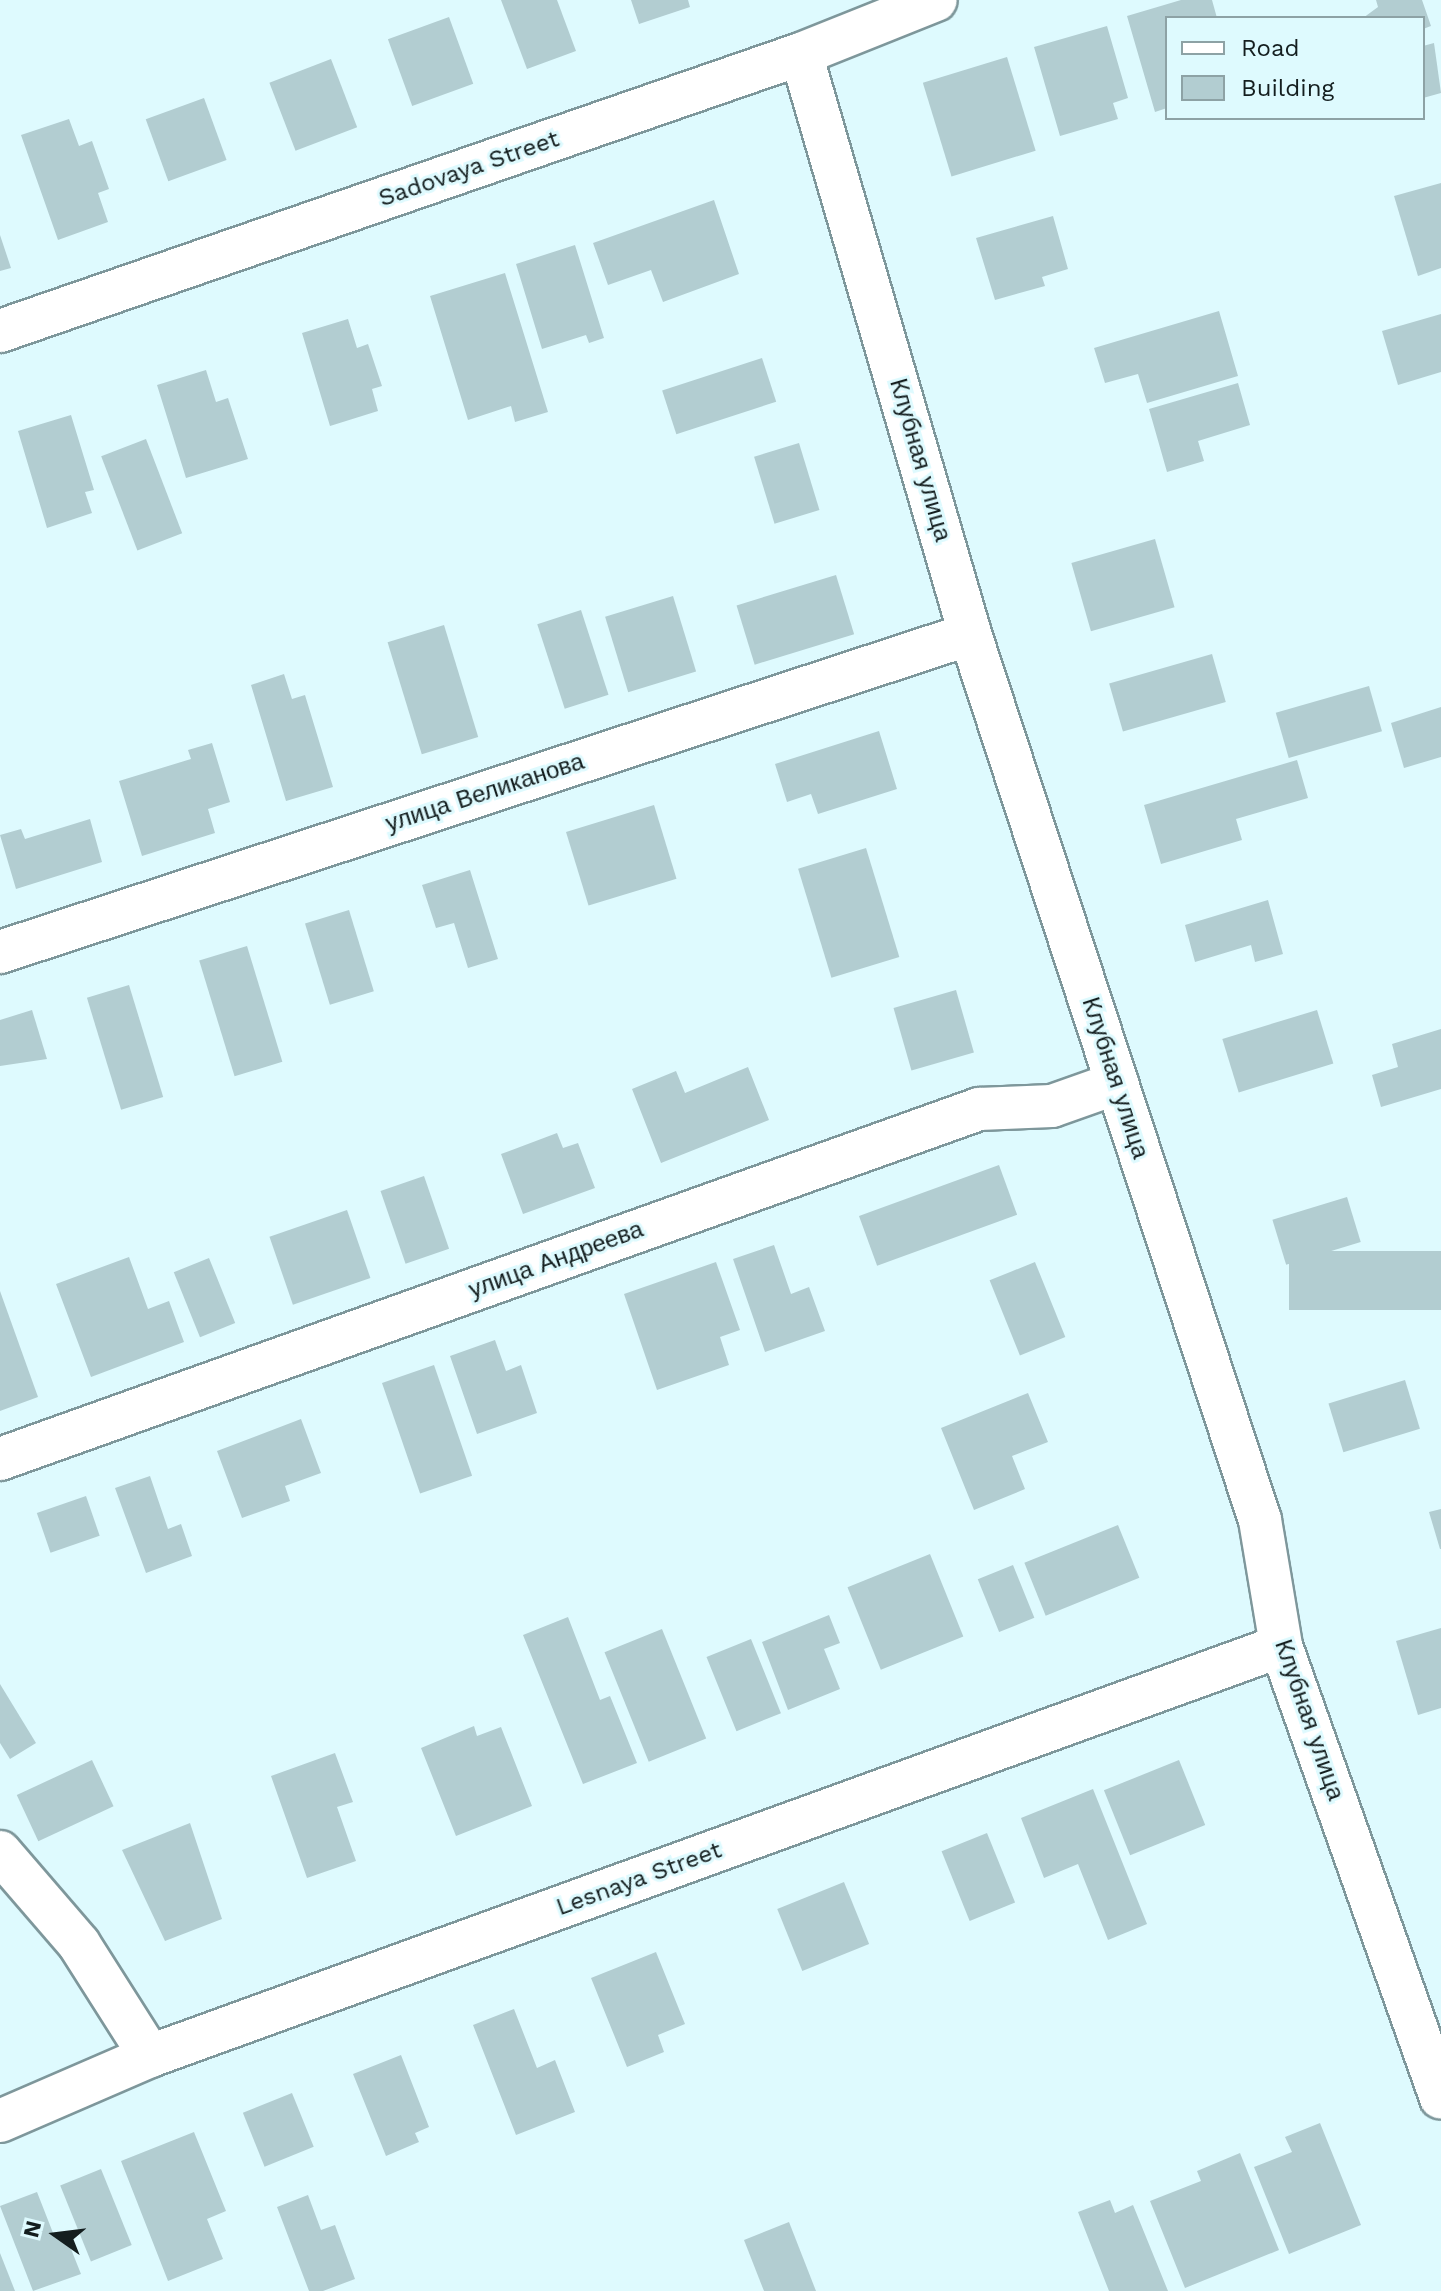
<!DOCTYPE html>
<meta charset="utf-8">
<style>
body{margin:0}
#map{position:relative;width:1441px;height:2291px;overflow:hidden;background:#defafe;font-family:"Work Sans",sans-serif}
div>[style]{position:absolute}
.building>*{inset:0;background:#b2cdd1;transform-origin:0 0}
.roads{filter:drop-shadow(2px 0 #7e979b) drop-shadow(-2px 0 #7e979b) drop-shadow(0 2px #7e979b) drop-shadow(0 -2px #7e979b)}
.street>*{height:42px;margin:-21px;padding:0 21px;transform-origin:21px;border-radius:21px;background:#fff}
span{translate:-50% -50%;white-space:nowrap;text-align:center;line-height:1.15;-webkit-text-stroke:6px #defafe;paint-order:stroke}
.street-label{font-size:24px;color:#141e1f}
.legend{position:absolute;left:1165px;top:16px;width:260px;height:104px;box-sizing:border-box;background:#defafe;border:2px solid #8da2a5;margin:0;padding:10px 14px;list-style:none;font-size:24px;color:#141e1f}
.legend li{display:flex;align-items:center;gap:16px;height:40px}
.legend b{width:40px;border:2px solid #8da2a5}
.north{position:absolute;left:16px;top:2195px;width:80px;height:80px;-webkit-text-stroke:6px #defafe;paint-order:stroke;rotate:284deg;font-size:22px;font-weight:700;line-height:32px;text-align:center;color:#141e1f}
.north::after{content:'';display:block;margin:auto;width:28px;height:36px;background:#141e1f;clip-path:polygon(50% 0,100% 100%,50% 72%,0 100%)}
</style>
<div id="map">
<div class="building">
<i style="clip-path:polygon(501px 0,557px 0,576px 51px,527px 69px)"></i>
<i style="clip-path:polygon(631px 0,688px 0,690px 7px,639px 24px)"></i>
<i style="clip-path:polygon(1181px 0,1212px 0,1217px 18px,1167px 18px,1167px 108px,1155px 112px,1127px 16px)"></i>
<i style="clip-path:polygon(1376px 0,1422px 0,1431px 26px,1423px 29px,1423px 18px,1363px 18px,1378px 7px)"></i>
<i style="left:449px;top:17px;width:71px;height:65px;rotate:70deg"></i>
<i style="clip-path:polygon(1107px 26px,1128px 98px,1113px 103px,1118px 119px,1060px 136px,1034px 47px)"></i>
<i style="clip-path:polygon(1434px 43px,1441px 93px,1423px 98px,1423px 46px)"></i>
<i style="left:1007px;top:57px;width:98px;height:88px;rotate:73deg"></i>
<i style="left:331px;top:59px;width:73px;height:66px;rotate:69deg"></i>
<i style="left:204px;top:98px;width:66px;height:62px;rotate:70deg"></i>
<i style="clip-path:polygon(69px 119px,79px 146px,92px 141px,109px 189px,98px 193px,108px 222px,58px 240px,21px 135px)"></i>
<i style="clip-path:polygon(1441px 183px,1441px 268px,1418px 276px,1394px 196px)"></i>
<i style="clip-path:polygon(714px 200px,739px 274px,663px 302px,651px 270px,608px 285px,593px 243px)"></i>
<i style="clip-path:polygon(1053px 216px,1068px 269px,1042px 277px,1045px 286px,995px 300px,976px 238px)"></i>
<i style="clip-path:polygon(0 235px,11px 268px,0 271px)"></i>
<i style="clip-path:polygon(575px 245px,604px 338px,589px 343px,586px 335px,542px 349px,516px 264px)"></i>
<i style="clip-path:polygon(505px 273px,548px 412px,515px 422px,511px 406px,468px 420px,430px 296px)"></i>
<i style="clip-path:polygon(1219px 311px,1238px 376px,1147px 403px,1138px 374px,1105px 383px,1094px 348px)"></i>
<i style="clip-path:polygon(1441px 314px,1441px 372px,1398px 385px,1382px 331px)"></i>
<i style="clip-path:polygon(348px 319px,357px 348px,368px 344px,382px 386px,372px 389px,378px 411px,330px 426px,302px 333px)"></i>
<i style="left:762px;top:358px;width:46px;height:105px;rotate:72deg"></i>
<i style="clip-path:polygon(206px 370px,216px 402px,228px 398px,248px 459px,186px 478px,157px 385px)"></i>
<i style="clip-path:polygon(1238px 383px,1250px 425px,1198px 441px,1204px 461px,1167px 472px,1149px 409px)"></i>
<i style="clip-path:polygon(71px 415px,94px 490px,85px 492px,92px 513px,47px 528px,18px 431px)"></i>
<i style="left:146px;top:439px;width:101px;height:48px;rotate:69deg"></i>
<i style="left:799px;top:443px;width:70px;height:47px;rotate:73deg"></i>
<i style="left:1155px;top:539px;width:71px;height:87px;rotate:74deg"></i>
<i style="left:836px;top:575px;width:62px;height:104px;rotate:73deg"></i>
<i style="left:673px;top:596px;width:79px;height:71px;rotate:73deg"></i>
<i style="left:581px;top:610px;width:89px;height:46px;rotate:72deg"></i>
<i style="left:444px;top:625px;width:117px;height:59px;rotate:73deg"></i>
<i style="left:1212px;top:654px;width:50px;height:107px;rotate:74deg"></i>
<i style="clip-path:polygon(284px 674px,292px 699px,305px 695px,333px 787px,286px 801px,251px 685px)"></i>
<i style="left:1369px;top:686px;width:47px;height:97px;rotate:74deg"></i>
<i style="clip-path:polygon(1441px 707px,1441px 757px,1404px 768px,1391px 723px)"></i>
<i style="clip-path:polygon(879px 731px,897px 789px,818px 814px,811px 794px,787px 802px,775px 764px)"></i>
<i style="clip-path:polygon(212px 743px,230px 802px,208px 809px,215px 833px,142px 856px,119px 781px,191px 759px,188px 750px)"></i>
<i style="clip-path:polygon(1297px 760px,1308px 798px,1236px 819px,1242px 840px,1161px 864px,1144px 805px)"></i>
<i style="left:654px;top:805px;width:77px;height:92px;rotate:73deg"></i>
<i style="clip-path:polygon(90px 819px,102px 862px,16px 889px,0 835px,21px 829px,25px 839px)"></i>
<i style="left:866px;top:848px;width:114px;height:71px;rotate:73deg"></i>
<i style="clip-path:polygon(470px 870px,498px 959px,468px 968px,454px 923px,436px 928px,422px 885px)"></i>
<i style="clip-path:polygon(1268px 900px,1283px 954px,1255px 962px,1251px 945px,1195px 962px,1185px 925px)"></i>
<i style="left:349px;top:910px;width:85px;height:46px;rotate:73deg"></i>
<i style="left:247px;top:946px;width:121px;height:50px;rotate:73deg"></i>
<i style="left:129px;top:985px;width:117px;height:44px;rotate:73deg"></i>
<i style="left:956px;top:990px;width:65px;height:65px;rotate:74deg"></i>
<i style="clip-path:polygon(32px 1010px,47px 1059px,0 1066px,0 1020px)"></i>
<i style="left:1317px;top:1010px;width:56px;height:99px;rotate:73deg"></i>
<i style="clip-path:polygon(1441px 1029px,1441px 1089px,1381px 1107px,1372px 1075px,1398px 1067px,1392px 1044px)"></i>
<i style="clip-path:polygon(748px 1067px,769px 1120px,661px 1163px,632px 1089px,676px 1071px,685px 1093px)"></i>
<i style="clip-path:polygon(557px 1133px,563px 1148px,578px 1143px,595px 1188px,523px 1214px,501px 1154px)"></i>
<i style="left:999px;top:1165px;width:53px;height:149px;rotate:70deg"></i>
<i style="left:424px;top:1176px;width:77px;height:46px;rotate:71deg"></i>
<i style="left:1347px;top:1197px;width:47px;height:78px;rotate:73deg"></i>
<i style="left:347px;top:1210px;width:72px;height:82px;rotate:71deg"></i>
<i style="clip-path:polygon(774px 1245px,791px 1294px,809px 1287px,825px 1331px,765px 1352px,733px 1259px)"></i>
<i style="left:1441px;top:1251px;width:59px;height:152px;rotate:90deg"></i>
<i style="clip-path:polygon(129px 1257px,148px 1309px,169px 1301px,184px 1342px,91px 1377px,56px 1284px)"></i>
<i style="left:209px;top:1258px;width:70px;height:38px;rotate:68deg"></i>
<i style="clip-path:polygon(716px 1262px,740px 1330px,720px 1337px,729px 1365px,657px 1390px,624px 1294px)"></i>
<i style="left:1035px;top:1262px;width:81px;height:49px;rotate:68deg"></i>
<i style="clip-path:polygon(0 1291px,38px 1397px,0 1411px)"></i>
<i style="clip-path:polygon(495px 1340px,506px 1371px,521px 1365px,537px 1413px,477px 1434px,450px 1356px)"></i>
<i style="left:434px;top:1365px;width:117px;height:55px;rotate:71deg"></i>
<i style="left:1405px;top:1380px;width:51px;height:80px;rotate:73deg"></i>
<i style="clip-path:polygon(1028px 1393px,1048px 1442px,1012px 1456px,1025px 1489px,974px 1510px,941px 1428px)"></i>
<i style="clip-path:polygon(301px 1419px,321px 1473px,285px 1486px,290px 1501px,242px 1518px,217px 1451px)"></i>
<i style="clip-path:polygon(150px 1476px,168px 1529px,181px 1524px,192px 1556px,146px 1573px,115px 1488px)"></i>
<i style="left:86px;top:1496px;width:42px;height:52px;rotate:71deg"></i>
<i style="clip-path:polygon(1441px 1509px,1441px 1549px,1440px 1549px,1429px 1512px)"></i>
<i style="left:1118px;top:1525px;width:57px;height:101px;rotate:68deg"></i>
<i style="left:930px;top:1554px;width:89px;height:89px;rotate:68deg"></i>
<i style="left:1013px;top:1565px;width:57px;height:38px;rotate:68deg"></i>
<i style="clip-path:polygon(829px 1615px,840px 1643px,824px 1649px,840px 1689px,788px 1710px,762px 1642px)"></i>
<i style="clip-path:polygon(568px 1617px,600px 1700px,610px 1696px,637px 1763px,583px 1784px,523px 1635px)"></i>
<i style="clip-path:polygon(1441px 1628px,1441px 1708px,1418px 1715px,1396px 1641px)"></i>
<i style="left:662px;top:1629px;width:118px;height:62px;rotate:68deg"></i>
<i style="left:751px;top:1639px;width:80px;height:48px;rotate:68deg"></i>
<i style="clip-path:polygon(0 1684px,36px 1743px,10px 1759px,0 1743px)"></i>
<i style="clip-path:polygon(474px 1726px,477px 1736px,501px 1727px,532px 1806px,456px 1836px,421px 1748px)"></i>
<i style="clip-path:polygon(335px 1753px,353px 1802px,337px 1807px,356px 1861px,307px 1878px,271px 1776px)"></i>
<i style="left:92px;top:1760px;width:51px;height:83px;rotate:65deg"></i>
<i style="left:1179px;top:1760px;width:70px;height:81px;rotate:68deg"></i>
<i style="clip-path:polygon(1093px 1789px,1147px 1924px,1108px 1940px,1078px 1864px,1044px 1878px,1021px 1818px)"></i>
<i style="clip-path:polygon(190px 1823px,222px 1919px,165px 1941px,122px 1850px)"></i>
<i style="left:987px;top:1833px;width:75px;height:49px;rotate:68deg"></i>
<i style="left:844px;top:1882px;width:67px;height:72px;rotate:68deg"></i>
<i style="clip-path:polygon(656px 1952px,685px 2024px,658px 2035px,664px 2052px,627px 2067px,591px 1978px)"></i>
<i style="clip-path:polygon(514px 2009px,537px 2068px,555px 2060px,575px 2112px,516px 2135px,473px 2025px)"></i>
<i style="clip-path:polygon(401px 2055px,429px 2127px,415px 2133px,419px 2142px,386px 2156px,353px 2074px)"></i>
<i style="left:292px;top:2093px;width:58px;height:53px;rotate:68deg"></i>
<i style="clip-path:polygon(1320px 2123px,1361px 2225px,1289px 2254px,1254px 2167px,1292px 2152px,1285px 2137px)"></i>
<i style="clip-path:polygon(194px 2132px,226px 2211px,207px 2219px,223px 2259px,168px 2281px,121px 2161px)"></i>
<i style="clip-path:polygon(1240px 2153px,1279px 2250px,1185px 2288px,1150px 2201px,1201px 2181px,1197px 2171px)"></i>
<i style="left:101px;top:2169px;width:82px;height:44px;rotate:68deg"></i>
<i style="clip-path:polygon(37px 2192px,55px 2238px,65px 2234px,81px 2274px,33px 2291px,0 2206px)"></i>
<i style="clip-path:polygon(308px 2195px,321px 2230px,335px 2225px,355px 2279px,323px 2291px,309px 2291px,277px 2207px)"></i>
<i style="clip-path:polygon(1110px 2200px,1115px 2213px,1133px 2205px,1168px 2291px,1109px 2291px,1078px 2212px)"></i>
<i style="clip-path:polygon(789px 2222px,816px 2291px,764px 2291px,760px 2281px,744px 2240px)"></i>
<i style="clip-path:polygon(0 2253px,15px 2291px,0 2291px)"></i>
</div>
<div class="roads">
<div class="street">
<i style="left:801px;top:54px;width:604px;rotate:73.75deg"></i>
<i style="left:970px;top:634px;width:932px;rotate:71.88deg"></i>
<i style="left:1260px;top:1520px;width:128px;rotate:80.5deg"></i>
<i style="left:1281px;top:1646px;width:479px;rotate:70.5deg"></i>
<i style="left:0;top:331px;width:848px;rotate:-19.08deg"></i>
<i style="left:801px;top:54px;width:145px;rotate:-21.8deg"></i>
<i style="left:0;top:952px;width:1021px;rotate:-18.15deg"></i>
<i style="left:0;top:1459px;width:1040px;rotate:-19.67deg"></i>
<i style="left:979px;top:1109px;width:73px;rotate:-2.4deg"></i>
<i style="left:1052px;top:1106px;width:69px;rotate:-19.5deg"></i>
<i style="left:0;top:1852px;width:121px;rotate:49.3deg"></i>
<i style="left:79px;top:1944px;width:133px;rotate:57.6deg"></i>
<i style="left:0;top:2121px;width:163px;rotate:-23.4deg"></i>
<i style="left:150px;top:2056px;width:1203px;rotate:-19.93deg"></i>
</div>
</div>
<div class="street-label">
<span style="left:469px;top:169px;rotate:-19deg">Sadovaya Street</span>
<span style="left:920px;top:460px;rotate:74deg">Клубная улица</span>
<span style="left:485px;top:793px;rotate:-18deg">улица Великанова</span>
<span style="left:1115px;top:1078px;rotate:72deg">Клубная улица</span>
<span style="left:556px;top:1260px;rotate:-20deg">улица Андреева</span>
<span style="left:1309px;top:1720px;rotate:71deg">Клубная улица</span>
<span style="left:639px;top:1879px;rotate:-20deg">Lesnaya Street</span>
</div>
<ul class="legend">
<li><b style="height:10px;background:#fff"></b>Road</li>
<li><b style="height:22px;background:#b2cdd1"></b>Building</li>
</ul>
<div class="north">N</div>
</div>
